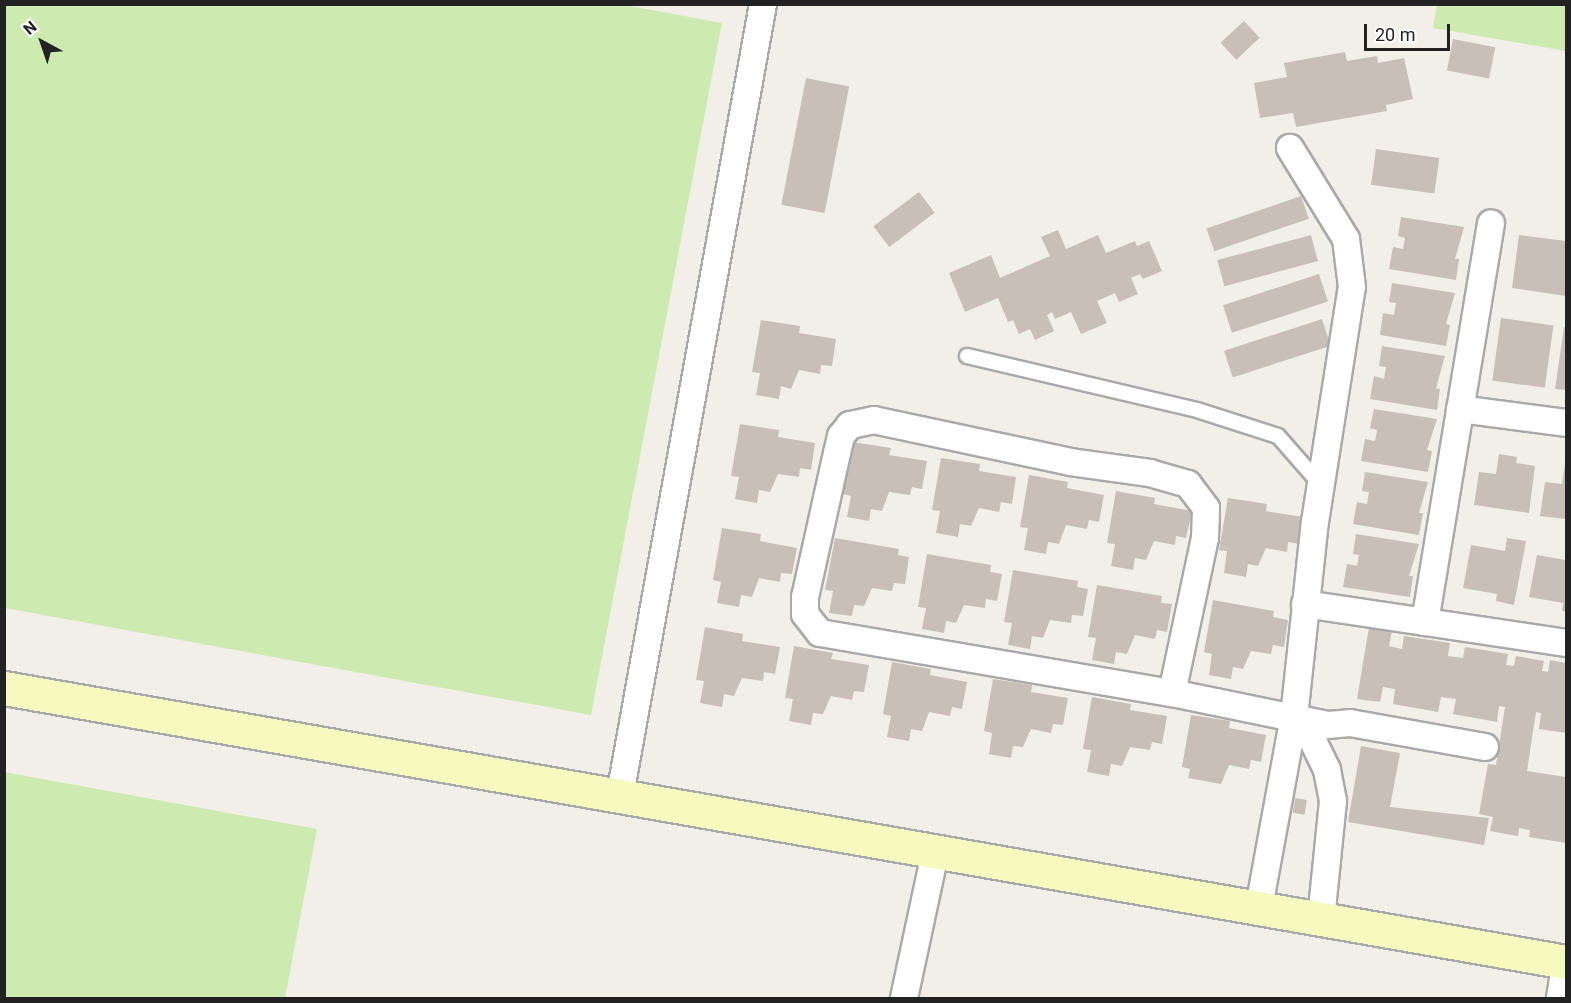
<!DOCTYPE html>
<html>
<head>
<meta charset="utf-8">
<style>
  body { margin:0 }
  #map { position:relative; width:1571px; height:1003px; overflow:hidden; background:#f2efe9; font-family:Roboto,sans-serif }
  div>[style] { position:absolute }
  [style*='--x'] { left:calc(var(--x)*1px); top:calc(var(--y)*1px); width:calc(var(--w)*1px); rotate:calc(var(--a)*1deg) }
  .grass>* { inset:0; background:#cdebb0 }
  .building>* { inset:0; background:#c7bfb8; transform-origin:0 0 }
  .roads { filter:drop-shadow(2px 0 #a9a9a9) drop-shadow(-2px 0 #a9a9a9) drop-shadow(0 2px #a9a9a9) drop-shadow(0 -2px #a9a9a9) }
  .lane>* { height:14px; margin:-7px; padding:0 7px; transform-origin:7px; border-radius:7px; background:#fff }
  .street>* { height:26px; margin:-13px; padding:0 13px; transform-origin:13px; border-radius:13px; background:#fff }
  .secondary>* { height:33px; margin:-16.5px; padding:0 16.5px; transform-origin:16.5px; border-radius:16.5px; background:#f7fabf }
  span { translate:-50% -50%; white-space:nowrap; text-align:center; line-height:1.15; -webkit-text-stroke:6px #fff; paint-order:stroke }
  .frame { position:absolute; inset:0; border:6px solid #222; pointer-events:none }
  .north { position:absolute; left:12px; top:12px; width:60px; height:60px; -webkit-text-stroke:4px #fff; paint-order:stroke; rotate:320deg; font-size:16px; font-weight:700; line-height:24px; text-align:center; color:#222 }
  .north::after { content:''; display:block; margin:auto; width:21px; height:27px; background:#222; clip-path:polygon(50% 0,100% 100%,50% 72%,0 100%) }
  .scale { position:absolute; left:1364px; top:24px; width:86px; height:27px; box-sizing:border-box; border:3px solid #222; border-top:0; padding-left:8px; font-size:18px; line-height:21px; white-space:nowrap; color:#222; -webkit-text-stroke:4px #fff; paint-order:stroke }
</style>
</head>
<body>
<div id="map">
  <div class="grass">
    <div style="clip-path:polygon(619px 4px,722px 23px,591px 715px,5px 608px,5px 5px)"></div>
    <div style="clip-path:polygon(1437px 5px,1566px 5px,1566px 51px,1433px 28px)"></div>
    <div style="clip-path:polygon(4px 772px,317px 829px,285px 998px,5px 998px)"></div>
  </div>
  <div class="building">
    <div style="left:1244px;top:21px;width:23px;height:32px;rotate:47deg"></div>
    <div style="left:1453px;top:39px;width:43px;height:32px;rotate:11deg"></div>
    <div style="clip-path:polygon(1345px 52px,1347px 61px,1377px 56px,1378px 63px,1404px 58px,1413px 99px,1386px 105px,1387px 111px,1296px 127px,1293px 113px,1260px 118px,1254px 83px,1287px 77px,1284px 63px)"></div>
    <div style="left:806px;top:78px;width:44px;height:129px;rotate:11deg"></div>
    <div style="left:1376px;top:149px;width:64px;height:36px;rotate:8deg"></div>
    <div style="left:919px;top:192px;width:26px;height:57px;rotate:53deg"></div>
    <div style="left:1301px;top:196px;width:24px;height:100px;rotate:71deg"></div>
    <div style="clip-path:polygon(1401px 217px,1464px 227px,1455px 259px,1459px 259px,1456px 280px,1389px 269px,1393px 247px,1403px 249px,1405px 238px,1398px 236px)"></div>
    <div style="clip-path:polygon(1058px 230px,1066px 249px,1098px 235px,1106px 253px,1135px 241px,1137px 246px,1149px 241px,1162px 271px,1143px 279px,1140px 274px,1131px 278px,1138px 294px,1119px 302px,1115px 293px,1097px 301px,1107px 323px,1081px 334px,1071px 312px,1055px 319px,1052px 312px,1047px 315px,1054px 331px,1035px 340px,1030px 329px,1019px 334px,1013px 320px,1008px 322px,998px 298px,965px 312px,949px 273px,991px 255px,1000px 278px,1050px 256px,1041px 237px)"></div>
    <div style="left:1311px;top:235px;width:27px;height:97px;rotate:75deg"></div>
    <div style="clip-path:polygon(1519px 235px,1566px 241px,1566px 296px,1512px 288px)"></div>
    <div style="left:1319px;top:274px;width:29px;height:101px;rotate:72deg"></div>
    <div style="clip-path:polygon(1392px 283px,1455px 293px,1446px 324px,1450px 325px,1446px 346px,1380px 335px,1383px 313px,1394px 315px,1396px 303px,1389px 302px)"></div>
    <div style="left:1501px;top:318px;width:53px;height:63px;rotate:8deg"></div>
    <div style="left:1322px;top:319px;width:28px;height:103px;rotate:72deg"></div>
    <div style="clip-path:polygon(761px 320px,800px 326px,799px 333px,836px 339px,832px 366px,821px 365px,820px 374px,799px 370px,791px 389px,781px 386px,779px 399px,756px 395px,760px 373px,752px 372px)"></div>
    <div style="clip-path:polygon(1564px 327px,1566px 328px,1566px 390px,1555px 389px)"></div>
    <div style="clip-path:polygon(1382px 346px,1445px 356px,1436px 388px,1440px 389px,1437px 410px,1370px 399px,1374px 376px,1384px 379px,1386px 367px,1379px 366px)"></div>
    <div style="clip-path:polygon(1374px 409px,1437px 419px,1427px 450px,1432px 451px,1428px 472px,1361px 461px,1365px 439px,1375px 441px,1377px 430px,1370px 428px)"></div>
    <div style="clip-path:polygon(740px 424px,779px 430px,778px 437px,815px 443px,811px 470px,800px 468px,799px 477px,778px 474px,770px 492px,759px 490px,757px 503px,735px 499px,739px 477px,731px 476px)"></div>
    <div style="clip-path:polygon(852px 442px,891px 448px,889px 455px,927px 461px,922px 489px,912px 487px,910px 495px,889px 492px,882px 511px,871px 509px,869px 521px,847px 517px,851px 496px,843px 494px)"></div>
    <div style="clip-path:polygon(1499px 454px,1517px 457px,1516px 463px,1535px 466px,1529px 513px,1474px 505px,1479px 472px,1496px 474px)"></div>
    <div style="clip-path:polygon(941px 458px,980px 464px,979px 471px,1016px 477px,1012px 504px,1001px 502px,999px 512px,979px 508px,971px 526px,960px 524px,958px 537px,936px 533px,940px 511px,932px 510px)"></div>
    <div style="clip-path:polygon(1565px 463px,1566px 519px,1540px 516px,1545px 482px,1562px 484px)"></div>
    <div style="clip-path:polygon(1365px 472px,1428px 482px,1419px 513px,1423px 513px,1419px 535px,1353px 524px,1357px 502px,1367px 504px,1369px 492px,1362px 491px)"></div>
    <div style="clip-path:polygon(1029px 475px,1068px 482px,1067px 488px,1104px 495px,1099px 522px,1089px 520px,1087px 529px,1066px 525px,1059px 544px,1048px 542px,1046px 554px,1024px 550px,1028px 528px,1020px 527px)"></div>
    <div style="clip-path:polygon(1116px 491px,1155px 498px,1154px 504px,1192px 511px,1186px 538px,1176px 536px,1175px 545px,1154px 541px,1146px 560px,1135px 558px,1133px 570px,1111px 566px,1115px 544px,1107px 543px)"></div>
    <div style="clip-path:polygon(1228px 498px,1267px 504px,1266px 511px,1303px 517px,1299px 544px,1288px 542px,1287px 552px,1266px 548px,1258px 566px,1248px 564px,1246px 577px,1224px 573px,1227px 551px,1219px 550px)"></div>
    <div style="clip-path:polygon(722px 528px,761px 534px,760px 541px,797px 548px,792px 574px,781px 573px,780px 582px,759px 578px,752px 597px,741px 595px,739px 607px,717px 603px,721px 582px,713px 580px)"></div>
    <div style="clip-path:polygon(1356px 534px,1419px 544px,1409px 576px,1413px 576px,1410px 597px,1343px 587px,1347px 564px,1357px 566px,1359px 555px,1353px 554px)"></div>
    <div style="clip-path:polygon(835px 538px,899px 549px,898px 555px,909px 557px,905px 584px,894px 583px,892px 591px,872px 588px,864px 606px,854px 605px,852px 616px,829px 613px,833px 591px,825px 590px)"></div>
    <div style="clip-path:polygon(1507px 538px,1526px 541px,1514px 605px,1496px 601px,1497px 594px,1463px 588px,1471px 545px,1505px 551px)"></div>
    <div style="clip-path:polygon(927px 554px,991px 565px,990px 572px,1002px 574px,997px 601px,986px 599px,985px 608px,964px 605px,956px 623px,946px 621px,944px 633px,922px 629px,926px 608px,918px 607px)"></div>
    <div style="clip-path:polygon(1537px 555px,1566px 560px,1566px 612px,1562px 611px,1563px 603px,1529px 597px)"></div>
    <div style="clip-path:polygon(1013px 570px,1078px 581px,1077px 587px,1088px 589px,1083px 616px,1072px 615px,1071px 623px,1050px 620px,1043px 638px,1032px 636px,1030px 649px,1008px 645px,1012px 623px,1004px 622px)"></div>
    <div style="clip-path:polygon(1097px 585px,1162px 596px,1161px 603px,1172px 604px,1167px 632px,1157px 630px,1155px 639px,1135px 635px,1127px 654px,1116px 652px,1114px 664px,1092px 660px,1096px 638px,1088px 637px)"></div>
    <div style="clip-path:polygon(1213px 600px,1274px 611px,1273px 617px,1288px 620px,1284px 647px,1273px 645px,1271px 654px,1251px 651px,1243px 669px,1233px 667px,1231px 679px,1209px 675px,1212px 654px,1204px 652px)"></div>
    <div style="clip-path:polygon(705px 627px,743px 634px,742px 641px,780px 647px,775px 674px,764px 672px,763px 681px,742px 678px,734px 696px,724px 694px,722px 707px,700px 703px,704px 681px,696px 680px)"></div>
    <div style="clip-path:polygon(1369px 627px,1392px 631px,1389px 646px,1402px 649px,1404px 636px,1450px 643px,1448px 656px,1463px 658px,1465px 647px,1508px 654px,1506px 665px,1514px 666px,1516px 656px,1544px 661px,1542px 671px,1548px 672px,1550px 660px,1566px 663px,1566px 733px,1539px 729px,1541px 713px,1536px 712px,1527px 771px,1566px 777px,1566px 843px,1529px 837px,1530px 830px,1519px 828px,1518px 836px,1490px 831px,1493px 817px,1479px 814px,1488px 764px,1496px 765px,1505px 707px,1499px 706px,1497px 722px,1453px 714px,1456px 699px,1441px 697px,1438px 712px,1393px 704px,1395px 689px,1383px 687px,1380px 702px,1357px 699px)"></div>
    <div style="clip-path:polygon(794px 646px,833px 653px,831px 659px,869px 665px,864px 692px,854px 691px,852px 700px,831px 696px,823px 714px,813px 713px,811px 725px,789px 721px,793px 699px,785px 698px)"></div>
    <div style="clip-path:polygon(892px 662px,931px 669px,930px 675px,967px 682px,962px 709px,952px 707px,950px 716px,929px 712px,922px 731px,911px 729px,909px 741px,887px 737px,891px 716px,883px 714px)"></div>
    <div style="clip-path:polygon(993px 679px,1032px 685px,1031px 692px,1068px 698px,1063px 725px,1053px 724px,1051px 733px,1031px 729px,1023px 747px,1013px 746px,1011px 758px,989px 754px,992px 733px,984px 731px)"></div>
    <div style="clip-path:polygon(1092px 697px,1131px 704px,1130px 710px,1167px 716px,1162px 744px,1152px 742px,1150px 750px,1130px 747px,1122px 766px,1111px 764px,1109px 776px,1087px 772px,1091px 750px,1083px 749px)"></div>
    <div style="clip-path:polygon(1191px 715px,1230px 721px,1229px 728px,1266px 735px,1261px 762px,1251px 760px,1249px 769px,1229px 765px,1221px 784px,1188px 778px,1190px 769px,1182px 767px)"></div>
    <div style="clip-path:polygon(1361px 746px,1400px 753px,1390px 807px,1489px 818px,1484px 845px,1348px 822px)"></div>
    <div style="left:1295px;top:798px;width:12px;height:15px;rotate:9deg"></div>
  </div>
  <div class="roads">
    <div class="lane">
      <div style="--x:967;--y:356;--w:236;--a:13.2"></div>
      <div style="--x:1197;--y:410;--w:85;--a:17.8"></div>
      <div style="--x:1278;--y:436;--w:65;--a:48.7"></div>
    </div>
    <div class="street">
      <div style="--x:1460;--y:409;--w:107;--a:7.5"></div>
      <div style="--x:1305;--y:604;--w:264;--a:8.5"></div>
      <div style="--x:1425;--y:622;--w:404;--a:-80.6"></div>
      <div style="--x:1172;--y:693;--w:158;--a:-78"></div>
      <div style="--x:1205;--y:538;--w:30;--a:-88"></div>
      <div style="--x:1206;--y:508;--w:30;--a:-127"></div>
      <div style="--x:1188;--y:484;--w:40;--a:-164"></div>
      <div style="--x:1150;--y:473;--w:80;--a:-172.1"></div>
      <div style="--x:1071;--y:462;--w:201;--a:-168"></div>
      <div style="--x:874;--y:420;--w:25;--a:168"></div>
      <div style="--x:850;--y:425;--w:14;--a:129"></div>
      <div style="--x:841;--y:436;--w:17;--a:103"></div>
      <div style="--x:837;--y:453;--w:148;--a:102.5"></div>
      <div style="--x:805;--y:597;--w:17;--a:90"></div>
      <div style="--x:805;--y:614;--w:24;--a:52"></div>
      <div style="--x:820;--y:633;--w:357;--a:9.7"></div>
      <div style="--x:1172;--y:693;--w:159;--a:11.6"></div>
      <div style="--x:1328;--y:725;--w:22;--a:-5"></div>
      <div style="--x:1350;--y:723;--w:137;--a:10.1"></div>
      <div style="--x:1294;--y:717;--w:33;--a:52"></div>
      <div style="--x:1314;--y:743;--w:30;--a:64"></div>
      <div style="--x:1327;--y:770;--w:32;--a:79"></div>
      <div style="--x:1333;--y:801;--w:119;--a:95.8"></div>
      <div style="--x:620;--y:795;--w:804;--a:-79.75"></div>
      <div style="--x:1259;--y:907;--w:193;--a:-79.6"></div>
      <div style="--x:1294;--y:717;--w:196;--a:-83.9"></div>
      <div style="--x:1315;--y:522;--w:238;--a:-81.1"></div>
      <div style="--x:1352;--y:287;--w:48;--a:-97.1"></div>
      <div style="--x:1346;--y:239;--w:107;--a:-121.6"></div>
      <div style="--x:904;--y:998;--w:152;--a:-77.9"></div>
      <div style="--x:1560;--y:998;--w:36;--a:-81"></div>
    </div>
    <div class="secondary">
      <div style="--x:4;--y:688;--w:1586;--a:9.95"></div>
    </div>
  </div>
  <div class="frame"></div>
  <div class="north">N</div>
  <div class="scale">20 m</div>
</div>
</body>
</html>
